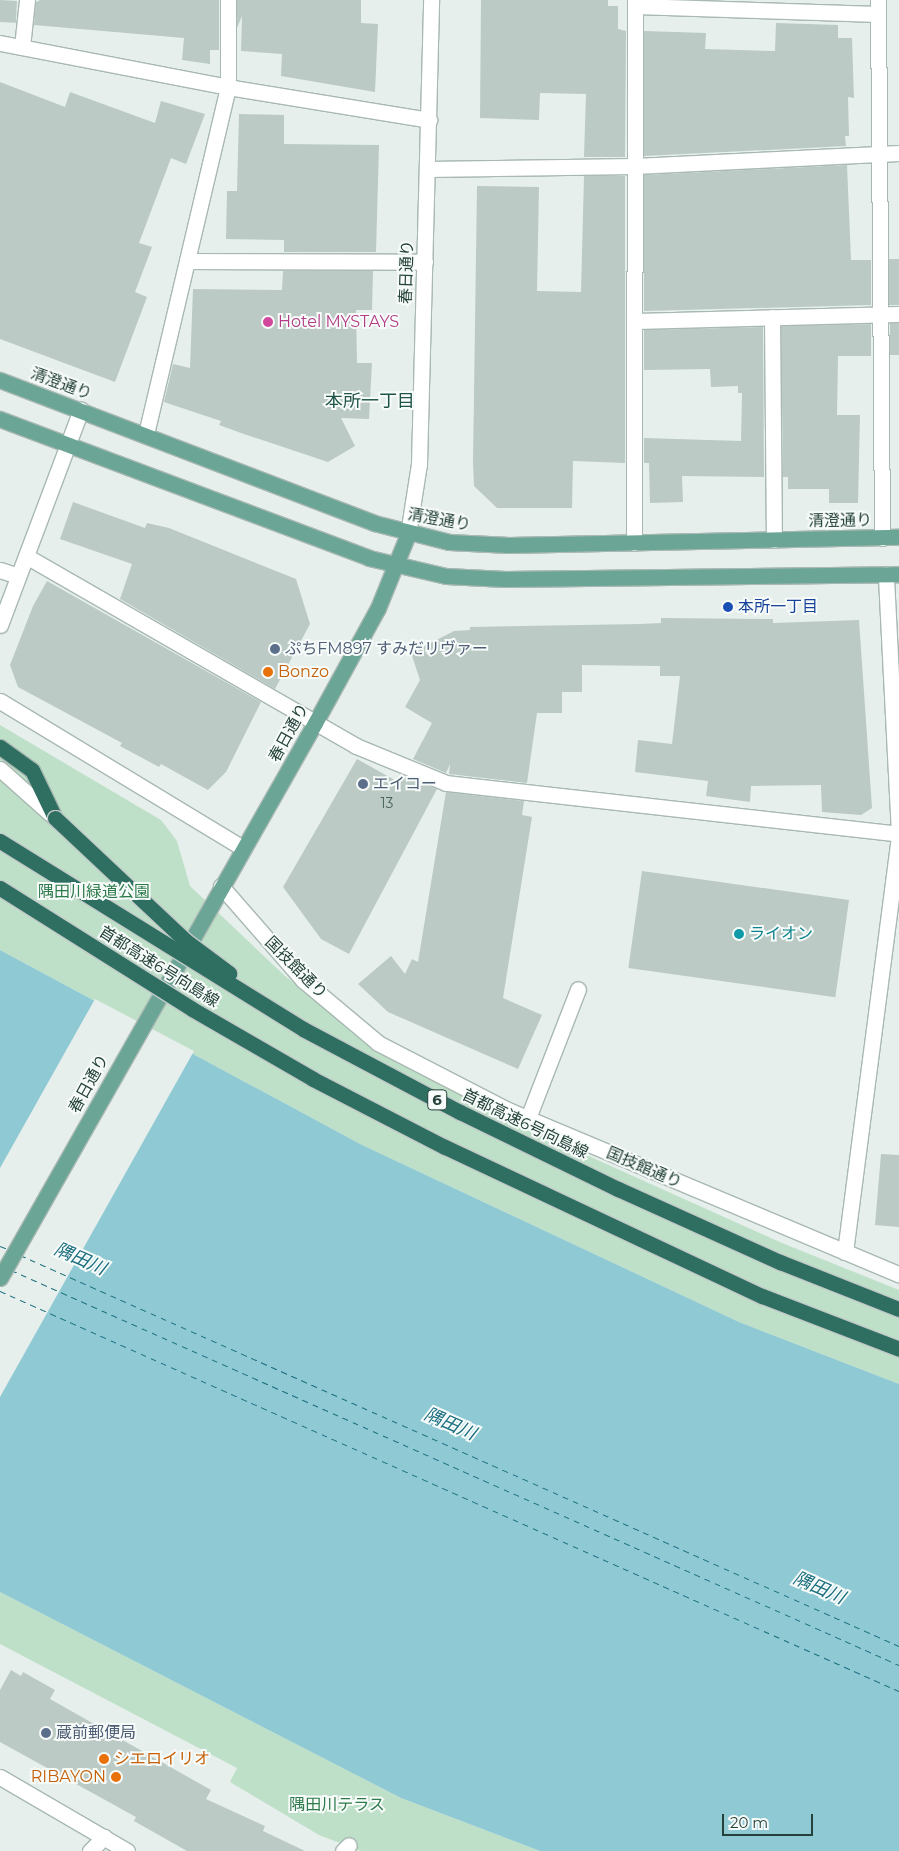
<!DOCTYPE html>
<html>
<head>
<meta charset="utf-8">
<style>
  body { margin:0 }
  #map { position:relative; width:899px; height:1851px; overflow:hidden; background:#e6efeb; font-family:Montserrat,"Noto Sans JP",sans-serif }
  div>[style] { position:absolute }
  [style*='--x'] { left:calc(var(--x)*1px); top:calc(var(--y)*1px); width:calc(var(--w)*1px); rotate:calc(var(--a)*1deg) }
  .green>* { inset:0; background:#bfe0c8 }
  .water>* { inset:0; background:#8ec9d4 }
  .pier>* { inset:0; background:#e6efeb }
  .ferry>* { height:1px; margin-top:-0.5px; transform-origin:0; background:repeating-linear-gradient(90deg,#1c6f80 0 6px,transparent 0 11px) }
  .building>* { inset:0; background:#bbcac4; transform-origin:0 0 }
  .roads { filter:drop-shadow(1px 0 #a8b8b2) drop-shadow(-1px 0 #a8b8b2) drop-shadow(0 1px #a8b8b2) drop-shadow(0 -1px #a8b8b2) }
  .minor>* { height:15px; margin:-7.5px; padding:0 7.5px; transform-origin:7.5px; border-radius:7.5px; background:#fff }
  .major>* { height:15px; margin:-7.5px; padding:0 7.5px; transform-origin:7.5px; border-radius:7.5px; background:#6aa596 }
  .highway>* { height:15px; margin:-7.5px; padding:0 7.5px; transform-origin:7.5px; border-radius:7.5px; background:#2f6f62 }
  .bridges { filter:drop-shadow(1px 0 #c2cac8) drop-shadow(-1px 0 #c2cac8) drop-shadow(0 1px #c2cac8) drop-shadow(0 -1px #c2cac8) }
  .highway-bridge>* { height:15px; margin:-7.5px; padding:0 7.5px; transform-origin:7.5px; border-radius:7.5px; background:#2f6f62 }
  .dots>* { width:14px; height:14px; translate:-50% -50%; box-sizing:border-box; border:2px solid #f7fbf9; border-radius:50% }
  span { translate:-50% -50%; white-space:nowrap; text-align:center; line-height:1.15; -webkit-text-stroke:4px #f7fbf9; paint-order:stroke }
  .number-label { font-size:14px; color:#4a645c }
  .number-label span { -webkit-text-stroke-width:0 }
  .shield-label span { padding:1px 4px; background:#f7fbf9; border:1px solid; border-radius:4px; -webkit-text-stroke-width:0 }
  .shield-label { font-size:15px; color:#24423a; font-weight:700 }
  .street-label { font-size:16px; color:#24423a }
  .hotel-label { font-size:16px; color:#b23c85 }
  .left { translate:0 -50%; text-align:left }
  .transit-label { font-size:16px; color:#164399 }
  .service-label { font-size:16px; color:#4e5e75 }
  .food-label { font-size:16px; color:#c56008 }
  .right { translate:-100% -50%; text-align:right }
  .park-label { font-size:16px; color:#2d7a4b }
  .culture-label { font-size:16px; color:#0d838f }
  .neighbourhood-label { font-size:18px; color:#1f5548 }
  .water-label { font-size:18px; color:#1c6f80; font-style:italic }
  .scale { position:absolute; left:722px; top:1814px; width:91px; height:22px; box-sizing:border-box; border:2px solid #24423a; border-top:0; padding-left:6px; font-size:15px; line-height:18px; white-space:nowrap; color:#24423a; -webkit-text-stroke:4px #f7fbf9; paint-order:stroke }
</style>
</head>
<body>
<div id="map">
  <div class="green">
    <div style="clip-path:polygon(0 725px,161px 820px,177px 841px,190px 886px,285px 976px,400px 1062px,522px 1126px,782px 1243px,899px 1290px,899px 1384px,739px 1322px,362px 1145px,0 950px)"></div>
    <div style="clip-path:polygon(0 1592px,401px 1798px,540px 1851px,361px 1851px,319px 1835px,230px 1782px,237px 1768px,0 1644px)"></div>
  </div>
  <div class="water">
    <div style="clip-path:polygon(0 950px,362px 1145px,739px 1322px,899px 1384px,899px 1851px,540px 1851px,401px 1798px,0 1592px)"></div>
  </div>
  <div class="pier">
    <div style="clip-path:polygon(95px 999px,194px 1051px,0 1397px,0 1168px)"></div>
  </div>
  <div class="ferry">
    <div style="--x:0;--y:1246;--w:9;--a:21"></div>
    <div style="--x:20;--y:1255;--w:962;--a:23.98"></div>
    <div style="--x:11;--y:1270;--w:972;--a:23.98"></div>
    <div style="--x:0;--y:1291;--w:984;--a:23.99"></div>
  </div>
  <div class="building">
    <div style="left:0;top:0;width:17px;height:22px;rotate:3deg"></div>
    <div style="clip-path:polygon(40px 0,219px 0,219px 50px,210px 50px,210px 64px,182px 60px,184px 38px,34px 25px,36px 2px)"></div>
    <div style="clip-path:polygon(237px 0,361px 0,361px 23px,378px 24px,375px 92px,281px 76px,282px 54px,241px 51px,242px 16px,237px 28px)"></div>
    <div style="clip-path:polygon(481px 0,608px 0,608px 6px,618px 6px,618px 29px,626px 31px,625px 157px,584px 157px,586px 94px,540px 93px,539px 120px,480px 118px)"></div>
    <div style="clip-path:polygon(776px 23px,838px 25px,838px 38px,852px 38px,854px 98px,848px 97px,849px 136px,845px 136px,846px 146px,644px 156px,644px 31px,706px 33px,705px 49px,775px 51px)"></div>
    <div style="clip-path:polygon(0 82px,65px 107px,70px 92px,155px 123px,161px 101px,205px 114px,186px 164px,171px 158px,139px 243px,152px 247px,135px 292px,147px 297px,115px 382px,0 339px)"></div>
    <div style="clip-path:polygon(239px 114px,284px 115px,284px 144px,379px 145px,376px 252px,284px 252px,284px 240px,226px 239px,227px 191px,237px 191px)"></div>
    <div style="clip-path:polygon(847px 165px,851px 260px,871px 260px,871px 305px,644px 311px,644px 175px)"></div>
    <div style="clip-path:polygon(584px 176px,625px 176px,625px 463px,573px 461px,572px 508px,497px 508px,474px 486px,473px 463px,477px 186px,539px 187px,537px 291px,581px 292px)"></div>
    <div style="left:889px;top:259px;width:10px;height:46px"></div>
    <div style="clip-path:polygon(283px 271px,373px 271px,372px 310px,356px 310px,357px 363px,372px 363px,369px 419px,341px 418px,355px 446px,328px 462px,241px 433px,219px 425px,221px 421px,164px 402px,173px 364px,190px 368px,193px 289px,282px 290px)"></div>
    <div style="left:899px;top:323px;width:32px;height:9px;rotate:90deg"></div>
    <div style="clip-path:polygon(871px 324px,871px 356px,838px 356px,837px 415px,860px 415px,858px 503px,829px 503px,829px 489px,788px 489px,788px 477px,783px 477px,781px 326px)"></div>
    <div style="clip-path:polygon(763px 327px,764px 477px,682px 476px,683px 502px,650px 503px,649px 463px,644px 463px,644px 438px,741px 441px,742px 393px,738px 393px,738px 386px,711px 387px,710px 369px,644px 370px,644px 330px)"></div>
    <div style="clip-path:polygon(73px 502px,145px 528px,147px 523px,169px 528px,296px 579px,310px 624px,275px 689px,120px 599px,132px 564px,60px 539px)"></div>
    <div style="clip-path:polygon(47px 581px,261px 702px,226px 772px,208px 790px,161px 764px,159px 767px,120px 746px,122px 743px,18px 687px,10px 665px,33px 606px)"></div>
    <div style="clip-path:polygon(661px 618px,773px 619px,773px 623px,859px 620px,872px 808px,861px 815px,822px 812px,821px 785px,751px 786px,750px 802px,706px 796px,708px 781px,635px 772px,638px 740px,672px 744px,680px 676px,660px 676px,660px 666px,582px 665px,582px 692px,562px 692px,562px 713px,537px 713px,527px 783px,449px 774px,450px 764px,446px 773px,413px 759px,432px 723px,405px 707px,420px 680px,411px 653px,454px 631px,470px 630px,470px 627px,640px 624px,661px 623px)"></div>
    <div style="clip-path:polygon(357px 759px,400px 783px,404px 776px,437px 789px,349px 954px,321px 939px,283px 887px)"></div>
    <div style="clip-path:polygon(446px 792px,524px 801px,522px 815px,532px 817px,503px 998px,542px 1015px,518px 1069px,388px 1012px,358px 984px,391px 956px,405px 974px,412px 959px,418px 962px)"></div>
    <div style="left:642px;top:871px;width:209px;height:98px;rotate:8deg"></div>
    <div style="clip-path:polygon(881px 1154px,899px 1155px,899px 1227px,875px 1225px)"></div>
    <div style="clip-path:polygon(11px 1670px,21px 1676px,23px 1672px,55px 1690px,50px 1699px,211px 1790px,206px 1799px,265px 1826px,263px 1831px,305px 1851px,187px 1851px,134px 1821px,136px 1817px,0 1742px,0 1690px)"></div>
  </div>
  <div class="roads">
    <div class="minor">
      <div style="--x:878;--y:0;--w:538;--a:89.57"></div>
      <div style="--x:635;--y:6;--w:243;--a:1.9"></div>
      <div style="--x:0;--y:43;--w:232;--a:10.9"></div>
      <div style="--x:228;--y:87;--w:204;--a:9.3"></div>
      <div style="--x:22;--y:47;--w:47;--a:-83.9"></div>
      <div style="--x:427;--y:169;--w:208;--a:-0.8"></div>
      <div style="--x:635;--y:166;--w:264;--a:-2.8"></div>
      <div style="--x:187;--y:261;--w:238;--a:0.2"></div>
      <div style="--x:772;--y:317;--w:223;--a:89.5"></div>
      <div style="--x:634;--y:321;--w:265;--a:-1.5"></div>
      <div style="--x:146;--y:434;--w:357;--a:-76.7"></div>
      <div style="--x:228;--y:87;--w:87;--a:-90"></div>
      <div style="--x:408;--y:534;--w:71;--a:-81.1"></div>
      <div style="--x:419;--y:464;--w:464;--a:-88.5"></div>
      <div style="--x:634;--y:543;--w:543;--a:-89.89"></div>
      <div style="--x:26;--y:556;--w:381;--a:29.9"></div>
      <div style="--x:356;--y:746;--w:97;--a:22.3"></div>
      <div style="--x:446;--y:783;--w:456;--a:6.4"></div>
      <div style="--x:0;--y:570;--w:19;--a:18"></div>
      <div style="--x:0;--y:625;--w:230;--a:-69.4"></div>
      <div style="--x:0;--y:701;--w:285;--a:31.2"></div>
      <div style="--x:0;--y:769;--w:74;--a:41.7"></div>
      <div style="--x:221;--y:886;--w:125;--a:48.9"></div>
      <div style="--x:303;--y:980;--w:98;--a:40"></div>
      <div style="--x:378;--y:1043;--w:146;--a:27.3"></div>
      <div style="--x:508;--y:1110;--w:424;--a:22.8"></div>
      <div style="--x:528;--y:1118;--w:138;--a:-68.8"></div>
      <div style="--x:845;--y:1252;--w:421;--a:-82.6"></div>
      <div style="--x:899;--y:834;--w:260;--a:-92.9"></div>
      <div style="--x:0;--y:1777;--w:147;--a:30.2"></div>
      <div style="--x:90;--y:1851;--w:20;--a:-45"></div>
      <div style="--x:343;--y:1851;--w:8;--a:-45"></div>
    </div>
    <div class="major">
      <div style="--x:0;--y:380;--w:400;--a:20.9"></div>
      <div style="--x:374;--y:523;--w:77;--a:14.2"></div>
      <div style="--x:449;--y:542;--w:60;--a:2.9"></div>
      <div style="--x:509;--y:545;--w:390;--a:-1.2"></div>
      <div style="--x:0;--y:419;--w:394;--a:20.6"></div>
      <div style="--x:369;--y:558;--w:79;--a:13.2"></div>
      <div style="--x:446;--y:576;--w:59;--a:2.9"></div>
      <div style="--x:505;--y:579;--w:394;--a:-0.7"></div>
      <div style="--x:0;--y:1278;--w:638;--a:-60.42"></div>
      <div style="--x:315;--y:723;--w:131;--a:-61.3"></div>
      <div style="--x:378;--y:608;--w:80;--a:-67.9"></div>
    </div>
    <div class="highway">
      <div style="--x:0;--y:747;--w:39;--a:36"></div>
      <div style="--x:32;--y:770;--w:53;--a:64.4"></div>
    </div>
  </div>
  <div class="bridges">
    <div class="highway-bridge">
      <div style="--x:55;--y:818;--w:180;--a:43.2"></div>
      <div style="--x:186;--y:941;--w:54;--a:36.7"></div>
      <div style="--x:0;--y:841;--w:357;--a:31.8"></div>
      <div style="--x:303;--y:1029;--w:178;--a:27.9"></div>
      <div style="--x:460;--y:1112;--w:176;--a:26"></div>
      <div style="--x:618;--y:1189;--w:178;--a:24.3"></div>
      <div style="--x:780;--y:1262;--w:128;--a:21.6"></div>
      <div style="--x:0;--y:888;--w:227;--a:32.2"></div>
      <div style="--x:192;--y:1009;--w:140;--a:30"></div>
      <div style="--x:313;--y:1079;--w:148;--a:27.3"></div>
      <div style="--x:445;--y:1147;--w:350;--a:25.2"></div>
      <div style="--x:762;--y:1296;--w:147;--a:21.1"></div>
    </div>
  </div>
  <div class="dots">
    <div style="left:268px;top:322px;background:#d1479c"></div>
    <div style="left:728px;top:607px;background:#1a4fb4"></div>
    <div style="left:275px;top:649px;background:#5c6f8a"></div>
    <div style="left:268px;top:672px;background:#e8710a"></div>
    <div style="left:363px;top:784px;background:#5c6f8a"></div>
    <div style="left:739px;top:934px;background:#0f9aa8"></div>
    <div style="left:46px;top:1733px;background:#5c6f8a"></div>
    <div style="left:104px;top:1759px;background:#e8710a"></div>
    <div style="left:116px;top:1777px;background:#e8710a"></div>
  </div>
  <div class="number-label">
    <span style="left:387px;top:803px">13</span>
  </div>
  <div class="shield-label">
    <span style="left:437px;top:1100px">6</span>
  </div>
  <div class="street-label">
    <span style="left:407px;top:272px;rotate:-88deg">春日通り</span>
    <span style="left:61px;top:384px;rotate:20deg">清澄通り</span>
    <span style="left:439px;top:520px;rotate:10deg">清澄通り</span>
    <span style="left:840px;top:521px;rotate:-1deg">清澄通り</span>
    <span style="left:289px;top:733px;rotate:-61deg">春日通り</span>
    <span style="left:159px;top:967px;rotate:32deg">首都高速6号向島線</span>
    <span style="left:296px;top:968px;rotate:45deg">国技館通り</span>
    <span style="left:89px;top:1084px;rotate:-61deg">春日通り</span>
    <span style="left:525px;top:1124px;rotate:26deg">首都高速6号向島線</span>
    <span style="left:644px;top:1168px;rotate:23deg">国技館通り</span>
  </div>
  <div class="hotel-label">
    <span class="left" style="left:278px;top:322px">Hotel MYSTAYS</span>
  </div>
  <div class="transit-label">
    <span class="left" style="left:738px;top:607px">本所一丁目</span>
  </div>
  <div class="service-label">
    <span class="left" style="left:285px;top:649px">ぷちFM897 すみだリヴァー</span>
    <span class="left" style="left:373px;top:784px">エイコー</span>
    <span class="left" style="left:56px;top:1733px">蔵前郵便局</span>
  </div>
  <div class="food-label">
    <span class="left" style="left:278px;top:672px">Bonzo</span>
    <span class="left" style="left:114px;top:1759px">シエロイリオ</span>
    <span class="right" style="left:106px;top:1777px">RIBAYON</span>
  </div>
  <div class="park-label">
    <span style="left:94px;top:892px">隅田川緑道公園</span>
    <span style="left:337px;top:1805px">隅田川テラス</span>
  </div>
  <div class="culture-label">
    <span class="left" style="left:749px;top:934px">ライオン</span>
  </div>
  <div class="neighbourhood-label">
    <span style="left:370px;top:401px">本所一丁目</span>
  </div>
  <div class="water-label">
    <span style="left:80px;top:1259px;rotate:24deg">隅田川</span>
    <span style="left:450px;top:1424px;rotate:24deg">隅田川</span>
    <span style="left:819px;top:1588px;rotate:24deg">隅田川</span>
  </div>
  <div class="scale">20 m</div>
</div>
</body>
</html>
